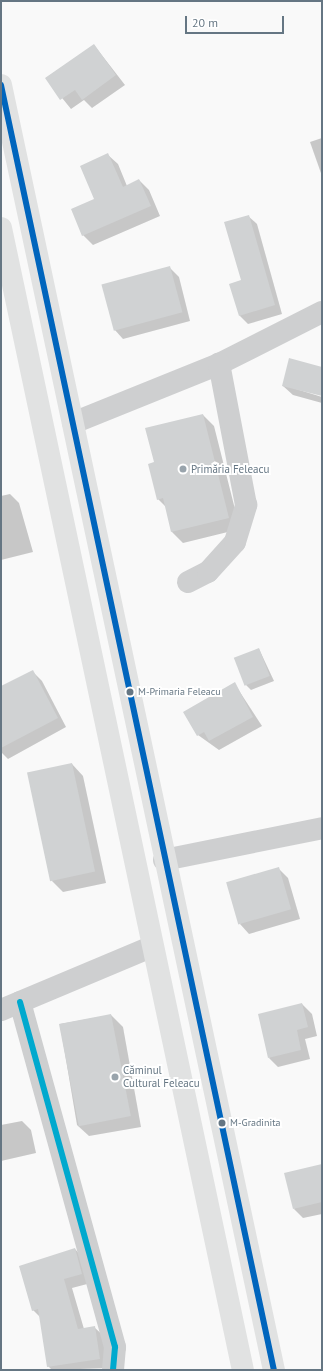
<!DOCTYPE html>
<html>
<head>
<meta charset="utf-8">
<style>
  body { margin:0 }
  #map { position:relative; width:323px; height:1371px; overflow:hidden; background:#f9f9f9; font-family:"PT Sans",sans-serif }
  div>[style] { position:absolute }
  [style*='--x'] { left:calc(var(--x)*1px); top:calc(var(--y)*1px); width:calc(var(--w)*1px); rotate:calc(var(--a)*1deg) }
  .shadow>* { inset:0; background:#0003 }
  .building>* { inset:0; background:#d0d2d3; transform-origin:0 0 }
  .minor>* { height:22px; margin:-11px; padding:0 11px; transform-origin:11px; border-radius:11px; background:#cecfd0 }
  .major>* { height:22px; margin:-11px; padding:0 11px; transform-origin:11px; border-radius:11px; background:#e1e2e2 }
  .bus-1>* { height:6px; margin:-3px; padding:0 3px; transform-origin:3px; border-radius:3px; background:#0065bd }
  .bus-2>* { height:6px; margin:-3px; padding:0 3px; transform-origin:3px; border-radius:3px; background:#00a9ce }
  .dots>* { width:11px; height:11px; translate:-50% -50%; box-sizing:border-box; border:2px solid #fff; border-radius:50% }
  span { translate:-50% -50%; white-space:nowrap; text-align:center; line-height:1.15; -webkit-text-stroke:4px #fff; paint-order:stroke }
  .bus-label { font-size:10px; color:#657683 }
  .left { translate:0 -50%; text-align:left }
  .poi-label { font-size:11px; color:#657683 }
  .frame { position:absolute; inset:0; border:2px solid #657683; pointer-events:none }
  .scale { position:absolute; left:185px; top:16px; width:99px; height:18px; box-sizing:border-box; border:2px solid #657683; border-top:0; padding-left:5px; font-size:12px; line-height:14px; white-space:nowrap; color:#657683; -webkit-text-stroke:3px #fff; paint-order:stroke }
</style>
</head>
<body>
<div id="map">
  <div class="shadow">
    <div style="clip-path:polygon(94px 45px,125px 85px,92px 108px,84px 100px,71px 109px,46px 78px)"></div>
    <div style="clip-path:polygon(322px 138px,322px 176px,310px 142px)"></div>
    <div style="clip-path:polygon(108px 155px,118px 164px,127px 186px,139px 180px,149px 190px,160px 216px,93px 245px,83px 235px)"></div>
    <div style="clip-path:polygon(248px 216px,257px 224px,282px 314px,248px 324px,240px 316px)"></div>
    <div style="clip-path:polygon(170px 268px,179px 277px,190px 321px,123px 339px,114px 329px)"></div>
    <div style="clip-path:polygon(322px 368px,322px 395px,293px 388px,322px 397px,322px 403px,293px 395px,283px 386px)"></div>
    <div style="clip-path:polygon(203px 415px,214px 426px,240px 529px,183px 543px,172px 532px,166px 507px,158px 499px,155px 463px)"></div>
    <div style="clip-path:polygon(10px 494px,19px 503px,33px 552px,1px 560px,1px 496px)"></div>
    <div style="clip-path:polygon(259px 649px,274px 681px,251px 690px,246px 685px)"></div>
    <div style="clip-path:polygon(32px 671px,42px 681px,66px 727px,8px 759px,1px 752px,1px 688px)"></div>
    <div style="clip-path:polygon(234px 683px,262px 726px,219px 750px,198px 735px)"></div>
    <div style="clip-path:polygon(72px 764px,83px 776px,106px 883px,63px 892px,52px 881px)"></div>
    <div style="clip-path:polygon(278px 868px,288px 878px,300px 919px,249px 934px,240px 924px)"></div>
    <div style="clip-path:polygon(302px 1004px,312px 1014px,317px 1036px,305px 1039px,310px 1059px,278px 1067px,269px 1058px)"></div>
    <div style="clip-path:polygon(111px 1015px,123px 1027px,141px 1127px,89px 1136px,77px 1125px,60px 1024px)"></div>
    <div style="clip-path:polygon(22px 1121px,31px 1130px,36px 1153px,1px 1161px,1px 1125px)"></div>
    <div style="clip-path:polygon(322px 1165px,322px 1214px,303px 1218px,294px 1209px)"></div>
    <div style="clip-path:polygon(75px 1249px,84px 1259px,91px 1283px,72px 1288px,84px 1329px,95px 1328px,105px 1337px,109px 1368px,52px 1370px,48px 1366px,41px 1318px,33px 1310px)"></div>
  </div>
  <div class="building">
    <div style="clip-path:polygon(94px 44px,116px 75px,82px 100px,75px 90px,60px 100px,45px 78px)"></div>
    <div style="clip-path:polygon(108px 153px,123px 187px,139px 179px,151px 206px,82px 236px,71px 209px,94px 199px,80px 166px)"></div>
    <div style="clip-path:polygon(249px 215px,275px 305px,239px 316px,229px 284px,241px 280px,224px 222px)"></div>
    <div style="left:170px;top:266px;width:48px;height:71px;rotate:75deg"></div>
    <div style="clip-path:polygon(289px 358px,322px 367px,322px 396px,282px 386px)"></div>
    <div style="clip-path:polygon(203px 414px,229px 518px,171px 532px,163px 498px,157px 500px,148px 464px,154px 462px,145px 428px)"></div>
    <div style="left:259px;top:648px;width:30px;height:27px;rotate:69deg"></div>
    <div style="clip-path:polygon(33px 670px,58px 718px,1px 748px,1px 686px)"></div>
    <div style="clip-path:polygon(235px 682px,253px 717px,209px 741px,204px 732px,197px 736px,183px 712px)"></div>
    <div style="left:72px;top:763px;width:111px;height:46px;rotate:78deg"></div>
    <div style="left:279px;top:867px;width:44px;height:55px;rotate:74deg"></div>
    <div style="clip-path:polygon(302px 1003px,308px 1027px,297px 1030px,301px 1050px,268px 1058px,258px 1014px)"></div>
    <div style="left:111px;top:1014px;width:104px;height:53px;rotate:79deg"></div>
    <div style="clip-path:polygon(322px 1164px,322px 1202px,293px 1209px,284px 1173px)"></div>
    <div style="clip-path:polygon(75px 1248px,82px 1274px,64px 1279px,78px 1329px,95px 1326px,100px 1359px,47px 1367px,38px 1309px,32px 1311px,19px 1266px)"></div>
  </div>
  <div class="minor">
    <div style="--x:73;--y:423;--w:157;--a:-22"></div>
    <div style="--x:219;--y:364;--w:115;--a:-26.8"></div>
    <div style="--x:188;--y:582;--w:22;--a:-27"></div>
    <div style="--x:208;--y:572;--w:40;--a:-48"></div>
    <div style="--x:235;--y:542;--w:39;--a:-73"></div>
    <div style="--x:246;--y:505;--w:144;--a:-100.8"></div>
    <div style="--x:164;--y:860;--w:161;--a:-11.4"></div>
    <div style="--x:20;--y:1002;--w:358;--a:74.6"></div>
    <div style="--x:115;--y:1347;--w:23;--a:95"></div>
    <div style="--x:1;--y:1010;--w:163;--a:-22.8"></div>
  </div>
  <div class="major">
    <div style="--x:1;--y:85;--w:1314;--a:78.01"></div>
    <div style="--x:1;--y:228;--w:1167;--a:78.04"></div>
  </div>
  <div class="bus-1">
    <div style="--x:1;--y:85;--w:1314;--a:78.01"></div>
  </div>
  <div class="bus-2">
    <div style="--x:20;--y:1002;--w:358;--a:74.6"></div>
    <div style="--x:115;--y:1347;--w:23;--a:95"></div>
  </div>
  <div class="dots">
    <div style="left:183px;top:469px;background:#99a4ac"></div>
    <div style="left:130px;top:692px;background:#657683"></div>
    <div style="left:115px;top:1077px;background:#99a4ac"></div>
    <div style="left:222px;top:1123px;background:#657683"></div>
  </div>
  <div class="bus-label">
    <span class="left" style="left:138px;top:692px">M-Primaria Feleacu</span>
    <span class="left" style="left:230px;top:1123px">M-Gradinita</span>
  </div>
  <div class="poi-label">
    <span class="left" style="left:191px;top:469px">Primăria Feleacu</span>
    <span class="left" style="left:123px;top:1077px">Căminul<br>Cultural Feleacu</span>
  </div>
  <div class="frame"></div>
  <div class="scale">20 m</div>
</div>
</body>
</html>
